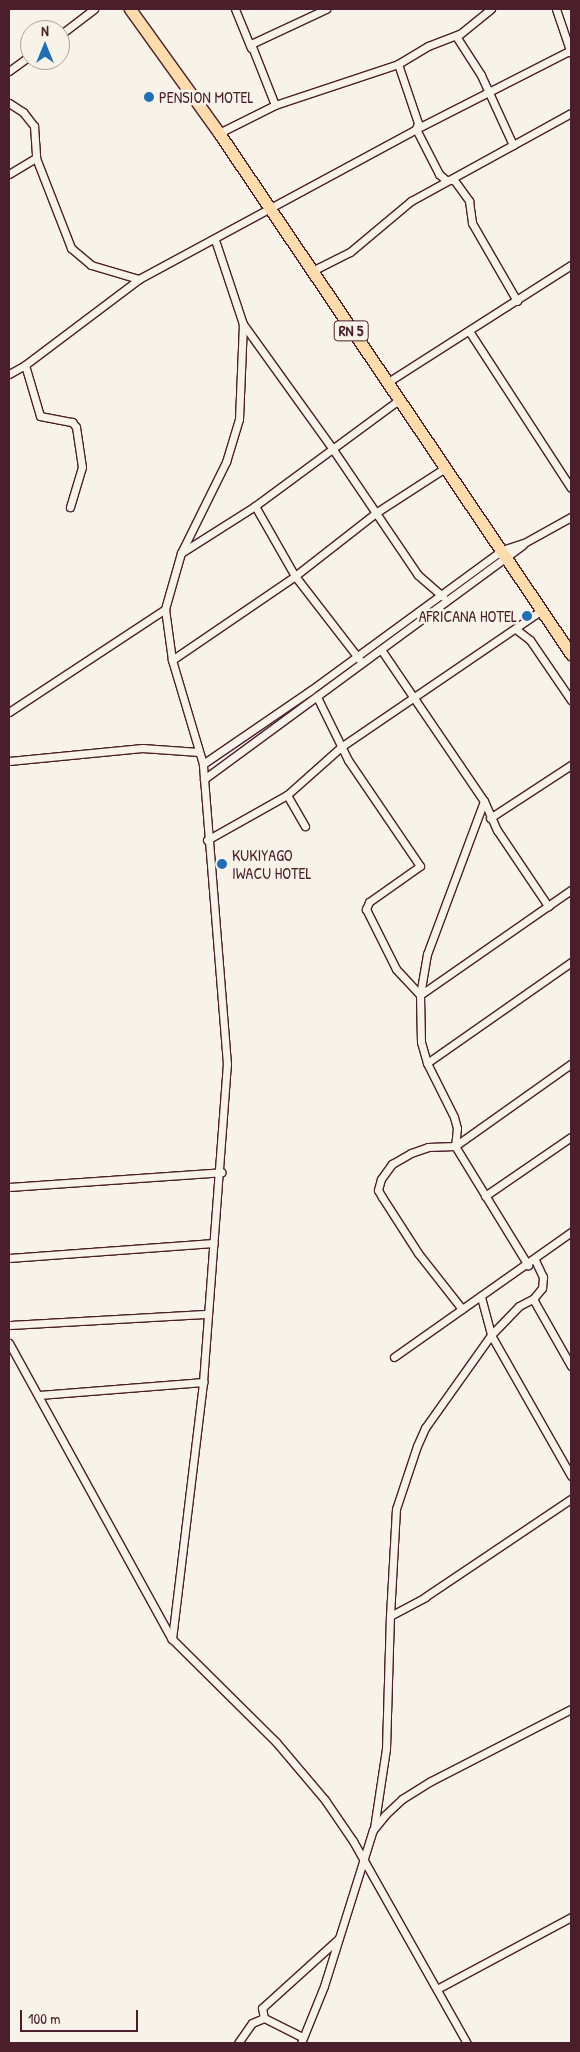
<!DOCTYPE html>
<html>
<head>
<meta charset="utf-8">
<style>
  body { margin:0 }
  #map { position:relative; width:580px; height:2052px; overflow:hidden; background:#f7f3e8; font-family:"Patrick Hand",sans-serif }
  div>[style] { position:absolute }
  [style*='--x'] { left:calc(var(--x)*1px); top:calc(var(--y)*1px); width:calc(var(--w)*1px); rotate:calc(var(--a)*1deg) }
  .roads { filter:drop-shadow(1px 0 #4a1f2b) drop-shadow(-1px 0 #4a1f2b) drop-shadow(0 1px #4a1f2b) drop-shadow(0 -1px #4a1f2b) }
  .street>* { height:7px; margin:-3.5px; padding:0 3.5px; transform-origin:3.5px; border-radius:3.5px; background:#f7f3e8 }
  .primary>* { height:11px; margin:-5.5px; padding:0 5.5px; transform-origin:5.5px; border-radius:5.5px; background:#fcdcac }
  .dots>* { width:14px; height:14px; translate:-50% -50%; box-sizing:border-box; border:2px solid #f7f3e8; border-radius:50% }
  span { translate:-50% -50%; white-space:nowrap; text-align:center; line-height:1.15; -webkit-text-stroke:5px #f7f3e8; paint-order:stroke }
  .shield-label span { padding:1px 4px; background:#f7f3e8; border:1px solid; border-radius:4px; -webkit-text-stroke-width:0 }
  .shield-label { font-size:15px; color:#4a1f2b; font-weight:700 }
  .poi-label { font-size:16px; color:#4a1f2b }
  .left { translate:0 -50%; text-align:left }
  .right { translate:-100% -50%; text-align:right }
  .frame { position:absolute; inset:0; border:10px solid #4a1f2b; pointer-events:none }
  .north { position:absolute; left:20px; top:20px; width:50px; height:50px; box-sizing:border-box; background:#f7f3e8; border:1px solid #b29e9c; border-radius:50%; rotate:0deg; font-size:14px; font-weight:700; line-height:20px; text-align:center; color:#4a1f2b }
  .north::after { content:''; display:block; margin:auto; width:18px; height:22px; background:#1f6fb2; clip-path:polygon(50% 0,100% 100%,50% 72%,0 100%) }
  .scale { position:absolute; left:20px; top:2010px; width:118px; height:22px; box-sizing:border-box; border:2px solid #4a1f2b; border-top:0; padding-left:6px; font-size:15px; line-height:18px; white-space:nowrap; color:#4a1f2b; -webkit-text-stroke:4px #f7f3e8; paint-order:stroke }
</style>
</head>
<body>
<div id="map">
  <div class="roads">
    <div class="street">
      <div style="--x:235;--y:9;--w:42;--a:67.7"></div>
      <div style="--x:556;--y:9;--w:46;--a:71.2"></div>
      <div style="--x:60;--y:35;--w:43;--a:-37.4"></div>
      <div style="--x:398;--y:64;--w:62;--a:71.3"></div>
      <div style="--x:418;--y:123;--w:6;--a:108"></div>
      <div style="--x:416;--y:129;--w:51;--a:62.9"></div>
      <div style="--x:439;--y:174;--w:9;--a:41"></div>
      <div style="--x:446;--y:180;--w:8;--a:0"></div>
      <div style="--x:454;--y:180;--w:26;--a:54"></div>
      <div style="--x:469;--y:201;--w:22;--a:82"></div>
      <div style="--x:472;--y:223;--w:90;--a:60"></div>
      <div style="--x:9;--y:71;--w:26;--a:-36"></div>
      <div style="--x:9;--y:103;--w:17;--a:33"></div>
      <div style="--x:23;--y:112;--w:18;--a:52"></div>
      <div style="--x:34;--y:126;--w:32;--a:86"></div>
      <div style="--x:36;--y:158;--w:97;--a:68.7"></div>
      <div style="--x:71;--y:248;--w:26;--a:40"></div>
      <div style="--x:91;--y:265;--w:50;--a:16.3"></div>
      <div style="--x:275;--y:105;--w:66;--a:-111.5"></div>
      <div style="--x:251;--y:44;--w:83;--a:-25"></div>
      <div style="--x:219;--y:133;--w:63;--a:-26.6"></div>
      <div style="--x:275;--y:105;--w:130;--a:-18.4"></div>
      <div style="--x:398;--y:64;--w:35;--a:-31"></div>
      <div style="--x:428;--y:46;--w:34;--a:-21"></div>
      <div style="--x:460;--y:34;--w:40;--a:-39"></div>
      <div style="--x:513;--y:145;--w:66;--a:-28.9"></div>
      <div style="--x:9;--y:174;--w:31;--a:-31"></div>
      <div style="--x:312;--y:271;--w:42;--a:-26.6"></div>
      <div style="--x:350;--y:252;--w:80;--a:-39.9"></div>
      <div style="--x:411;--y:201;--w:116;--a:-28.8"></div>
      <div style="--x:513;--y:145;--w:77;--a:-114.6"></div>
      <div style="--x:481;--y:75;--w:46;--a:-122.7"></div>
      <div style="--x:243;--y:324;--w:153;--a:54.3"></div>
      <div style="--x:332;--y:448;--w:153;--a:55.9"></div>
      <div style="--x:418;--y:575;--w:33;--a:41"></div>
      <div style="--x:469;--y:331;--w:187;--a:57"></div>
      <div style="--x:25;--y:365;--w:53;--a:73.6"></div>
      <div style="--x:40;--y:416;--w:33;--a:11"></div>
      <div style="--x:72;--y:422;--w:6;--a:51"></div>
      <div style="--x:76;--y:427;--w:40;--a:81.5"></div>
      <div style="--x:82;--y:467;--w:42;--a:106.7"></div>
      <div style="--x:9;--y:374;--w:18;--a:-29"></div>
      <div style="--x:25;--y:365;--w:143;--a:-37"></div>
      <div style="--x:139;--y:279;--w:315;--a:-28.4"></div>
      <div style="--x:416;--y:129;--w:174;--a:-27"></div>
      <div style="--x:388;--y:382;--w:217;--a:-32.6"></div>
      <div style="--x:255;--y:506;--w:81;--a:60.3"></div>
      <div style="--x:295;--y:576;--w:106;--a:52.3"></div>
      <div style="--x:181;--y:553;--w:88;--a:-32.4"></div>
      <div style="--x:255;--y:506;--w:179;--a:-36.4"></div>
      <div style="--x:517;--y:630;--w:16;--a:38"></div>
      <div style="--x:530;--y:640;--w:73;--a:55.7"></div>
      <div style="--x:382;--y:651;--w:181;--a:55.8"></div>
      <div style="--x:484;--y:801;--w:32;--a:66"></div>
      <div style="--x:497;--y:830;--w:92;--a:56.1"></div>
      <div style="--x:172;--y:660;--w:149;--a:-34.3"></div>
      <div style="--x:295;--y:576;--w:104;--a:-38"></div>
      <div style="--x:377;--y:512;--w:81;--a:-32.9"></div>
      <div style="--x:317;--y:697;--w:70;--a:63.8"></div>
      <div style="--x:348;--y:760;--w:128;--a:55.8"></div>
      <div style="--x:420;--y:866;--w:62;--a:144.8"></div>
      <div style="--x:369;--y:902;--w:8;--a:113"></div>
      <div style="--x:366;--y:909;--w:67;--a:63.4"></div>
      <div style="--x:396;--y:969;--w:35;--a:47"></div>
      <div style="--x:420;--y:995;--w:184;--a:-34.8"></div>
      <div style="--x:9;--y:712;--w:187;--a:-33.4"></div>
      <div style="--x:9;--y:761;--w:134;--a:-5.6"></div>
      <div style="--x:142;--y:748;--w:57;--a:4"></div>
      <div style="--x:203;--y:764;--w:131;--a:-34.4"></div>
      <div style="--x:311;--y:690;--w:237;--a:-36.2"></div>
      <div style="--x:502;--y:550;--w:23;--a:-18"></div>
      <div style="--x:524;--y:543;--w:54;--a:-29"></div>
      <div style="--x:204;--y:779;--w:395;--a:-36.3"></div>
      <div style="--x:287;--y:795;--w:36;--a:60"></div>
      <div style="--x:484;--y:801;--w:163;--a:110.4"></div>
      <div style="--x:427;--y:954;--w:42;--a:99.7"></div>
      <div style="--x:420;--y:995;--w:47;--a:88.8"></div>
      <div style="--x:421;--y:1042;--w:22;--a:74"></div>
      <div style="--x:427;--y:1063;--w:60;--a:63.4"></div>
      <div style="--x:454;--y:1117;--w:11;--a:75"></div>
      <div style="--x:457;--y:1128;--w:18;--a:96"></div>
      <div style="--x:455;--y:1146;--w:140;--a:58.5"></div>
      <div style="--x:490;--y:818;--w:97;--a:-33.2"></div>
      <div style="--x:207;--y:840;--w:92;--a:-29.4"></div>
      <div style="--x:287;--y:795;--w:72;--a:-41.6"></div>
      <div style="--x:341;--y:747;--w:243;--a:-34.3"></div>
      <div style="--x:427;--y:1063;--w:176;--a:-35"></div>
      <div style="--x:9;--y:1187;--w:213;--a:-4"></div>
      <div style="--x:485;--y:1196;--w:104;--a:-34.5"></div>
      <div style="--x:9;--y:1258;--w:205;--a:-4.2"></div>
      <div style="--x:535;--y:1260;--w:19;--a:65"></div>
      <div style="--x:543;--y:1277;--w:11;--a:95"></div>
      <div style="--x:542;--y:1288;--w:14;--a:129"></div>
      <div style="--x:533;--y:1299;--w:77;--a:60.4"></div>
      <div style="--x:481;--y:1297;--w:39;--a:75"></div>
      <div style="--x:491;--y:1335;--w:162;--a:60.4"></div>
      <div style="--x:462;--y:1309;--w:71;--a:-128.2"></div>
      <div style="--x:418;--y:1253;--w:67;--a:-122.7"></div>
      <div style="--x:382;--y:1197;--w:8;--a:-120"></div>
      <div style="--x:378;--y:1190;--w:11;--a:-75"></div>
      <div style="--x:381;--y:1179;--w:19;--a:-54"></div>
      <div style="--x:392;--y:1164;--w:22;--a:-30"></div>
      <div style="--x:411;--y:1153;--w:18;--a:-19"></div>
      <div style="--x:428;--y:1147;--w:27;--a:-2"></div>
      <div style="--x:455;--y:1146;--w:142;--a:-35.3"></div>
      <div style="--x:9;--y:1325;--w:197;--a:-3.2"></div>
      <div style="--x:9;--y:1343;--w:338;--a:61.2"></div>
      <div style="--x:172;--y:1639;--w:146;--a:44.7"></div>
      <div style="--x:276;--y:1742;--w:76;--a:49.8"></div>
      <div style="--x:325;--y:1800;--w:50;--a:55.7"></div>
      <div style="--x:353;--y:1841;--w:232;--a:60.6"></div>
      <div style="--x:394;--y:1357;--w:217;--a:-35.2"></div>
      <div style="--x:39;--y:1395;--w:165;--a:-4.5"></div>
      <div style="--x:390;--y:1616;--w:107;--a:-86.8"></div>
      <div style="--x:396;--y:1509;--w:66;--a:-71.6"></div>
      <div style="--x:417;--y:1446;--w:20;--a:-66"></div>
      <div style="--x:425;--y:1428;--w:114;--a:-54.6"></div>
      <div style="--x:491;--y:1335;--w:40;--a:-46"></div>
      <div style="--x:519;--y:1306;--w:16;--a:-27"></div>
      <div style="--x:172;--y:1639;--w:259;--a:-83.1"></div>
      <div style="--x:203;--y:1382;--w:319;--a:-85.7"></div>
      <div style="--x:227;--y:1064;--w:301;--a:-94.6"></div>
      <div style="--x:203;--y:764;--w:109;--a:-106.6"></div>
      <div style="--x:172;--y:660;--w:51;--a:-97.8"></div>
      <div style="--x:165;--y:609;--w:58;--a:-74.1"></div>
      <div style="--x:181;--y:553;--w:102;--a:-63.7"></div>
      <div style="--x:226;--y:462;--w:45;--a:-73.2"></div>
      <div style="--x:239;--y:419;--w:95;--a:-87.6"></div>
      <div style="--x:243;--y:324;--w:89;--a:-108.4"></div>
      <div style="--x:374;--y:1828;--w:80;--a:-81.4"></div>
      <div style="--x:386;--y:1749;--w:133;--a:-88.3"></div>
      <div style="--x:390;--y:1616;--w:40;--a:-28"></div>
      <div style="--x:425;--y:1597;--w:176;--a:-33.9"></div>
      <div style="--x:437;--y:1989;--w:152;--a:-28.2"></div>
      <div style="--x:302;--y:2037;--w:42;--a:-153.4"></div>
      <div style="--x:264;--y:2018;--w:10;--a:-101"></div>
      <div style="--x:262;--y:2008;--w:103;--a:-42.2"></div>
      <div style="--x:238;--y:2043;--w:24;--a:-55"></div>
      <div style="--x:252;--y:2023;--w:13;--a:-23"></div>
      <div style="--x:301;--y:2043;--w:61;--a:-68"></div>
      <div style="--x:324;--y:1986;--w:164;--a:-72.6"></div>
      <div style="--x:373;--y:1830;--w:19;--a:-51"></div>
      <div style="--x:385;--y:1815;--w:23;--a:-43"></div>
      <div style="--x:402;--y:1799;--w:34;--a:-32"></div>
      <div style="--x:431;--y:1781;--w:157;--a:-27.2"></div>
    </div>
    <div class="primary">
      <div style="--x:130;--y:9;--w:153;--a:54.3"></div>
      <div style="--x:219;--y:133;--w:629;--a:55.96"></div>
    </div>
  </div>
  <div class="dots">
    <div style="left:149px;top:97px;background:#1f6fb2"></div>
    <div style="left:527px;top:616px;background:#1f6fb2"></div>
    <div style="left:222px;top:864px;background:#1f6fb2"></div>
  </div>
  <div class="shield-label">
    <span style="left:351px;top:331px">RN 5</span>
  </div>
  <div class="poi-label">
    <span class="left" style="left:159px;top:97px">PENSION MOTEL</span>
    <span class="right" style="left:517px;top:616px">AFRICANA HOTEL</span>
    <span class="left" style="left:232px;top:864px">KUKIYAGO<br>IWACU HOTEL</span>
  </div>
  <div class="frame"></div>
  <div class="north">N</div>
  <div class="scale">100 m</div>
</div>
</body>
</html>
